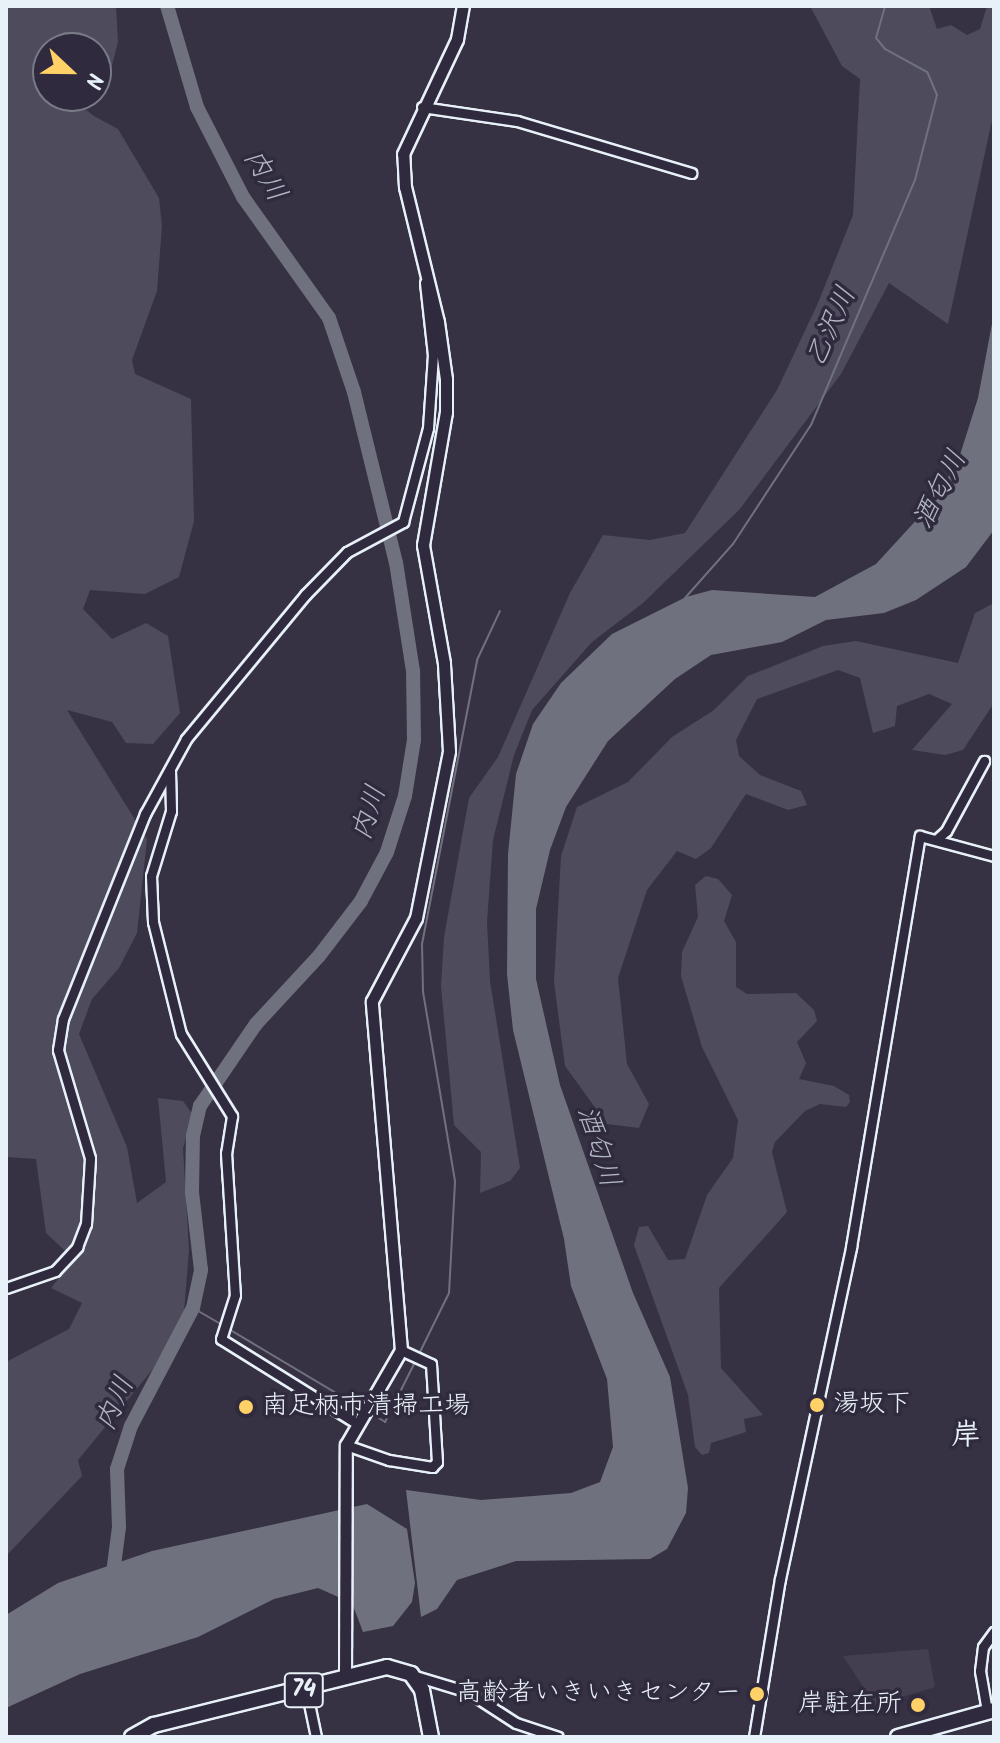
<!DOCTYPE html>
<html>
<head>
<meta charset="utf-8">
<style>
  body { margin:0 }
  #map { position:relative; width:1000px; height:1743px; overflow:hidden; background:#363244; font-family:Kalam,"Klee One",sans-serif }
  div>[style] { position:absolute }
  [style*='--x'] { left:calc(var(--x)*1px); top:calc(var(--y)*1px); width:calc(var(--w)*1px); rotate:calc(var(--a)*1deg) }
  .built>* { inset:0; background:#433f51 }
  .green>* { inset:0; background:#4d4b5c }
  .water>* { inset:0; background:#70717f }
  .stream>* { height:2px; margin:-1px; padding:0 1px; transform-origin:1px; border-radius:1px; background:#70717f }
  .river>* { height:14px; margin:-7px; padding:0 7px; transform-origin:7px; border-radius:7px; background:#70717f }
  .roads { filter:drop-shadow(2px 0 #e8f1f8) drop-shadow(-2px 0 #e8f1f8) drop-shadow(0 2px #e8f1f8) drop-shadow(0 -2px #e8f1f8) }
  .minor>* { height:9px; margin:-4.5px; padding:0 4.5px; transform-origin:4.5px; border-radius:4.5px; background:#2f2a3d }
  .tertiary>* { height:11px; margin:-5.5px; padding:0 5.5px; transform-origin:5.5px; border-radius:5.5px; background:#2f2a3d }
  .primary>* { height:14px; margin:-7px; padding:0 7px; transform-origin:7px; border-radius:7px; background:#2f2a3d }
  .dots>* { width:22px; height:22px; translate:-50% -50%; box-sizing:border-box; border:4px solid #2f2a3d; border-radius:50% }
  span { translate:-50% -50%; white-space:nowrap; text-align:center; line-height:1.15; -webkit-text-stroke:7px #2f2a3d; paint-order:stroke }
  .shield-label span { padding:2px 6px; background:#2f2a3d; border:2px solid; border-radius:6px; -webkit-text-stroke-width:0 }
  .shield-label { font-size:24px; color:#e8f1f8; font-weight:700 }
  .poi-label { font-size:26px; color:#e8f1f8 }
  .left { translate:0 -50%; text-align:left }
  .right { translate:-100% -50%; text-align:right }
  .water-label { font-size:28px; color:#b2b7c2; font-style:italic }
  .quarter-label { font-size:30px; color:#e8f1f8; font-weight:700 }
  .frame { position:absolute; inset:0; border:8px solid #e8f1f8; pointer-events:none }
  .north { position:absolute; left:32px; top:32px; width:80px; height:80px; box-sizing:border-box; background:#2f2a3d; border:2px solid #797a88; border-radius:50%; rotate:112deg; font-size:22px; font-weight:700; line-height:32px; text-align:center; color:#e8f1f8 }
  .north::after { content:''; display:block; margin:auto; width:28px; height:36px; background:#ffd166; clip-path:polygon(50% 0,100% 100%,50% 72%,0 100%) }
</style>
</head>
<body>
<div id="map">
  <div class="built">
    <div style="clip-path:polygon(928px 1649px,935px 1687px,875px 1705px,843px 1656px)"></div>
  </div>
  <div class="green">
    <div style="clip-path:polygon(6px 6px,116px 6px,118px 42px,111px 69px,96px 63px,96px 48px,48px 48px,48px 96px,76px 96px,75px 101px,94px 116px,118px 129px,159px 198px,162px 226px,157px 291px,132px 360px,135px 374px,191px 399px,194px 521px,179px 577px,145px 594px,90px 590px,83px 609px,112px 639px,146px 623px,168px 636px,180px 713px,153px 744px,126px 743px,112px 722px,67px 710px,147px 839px,137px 933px,119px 968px,92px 999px,79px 1034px,127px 1147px,137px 1203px,166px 1182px,158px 1098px,183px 1101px,193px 1115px,183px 1148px,189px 1250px,184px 1312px,153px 1369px,78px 1460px,82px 1476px,6px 1556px,6px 1362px,69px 1329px,82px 1303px,51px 1288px,74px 1259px,46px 1233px,36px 1159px,6px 1157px)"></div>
    <div style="clip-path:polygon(810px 6px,929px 6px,937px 29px,951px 25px,967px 35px,980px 29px,987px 6px,994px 6px,994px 111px,948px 324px,889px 283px,841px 374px,739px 510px,643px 603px,592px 642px,532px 710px,514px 755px,493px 840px,487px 922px,490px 981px,520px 1168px,510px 1181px,480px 1193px,481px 1152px,454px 1125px,441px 986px,444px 937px,469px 798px,498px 757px,570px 593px,603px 535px,650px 540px,685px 533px,777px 390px,818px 303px,853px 215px,860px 79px,842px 66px)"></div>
    <div style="clip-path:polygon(994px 603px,994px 703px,963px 750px,945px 755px,912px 750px,952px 704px,929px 694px,897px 706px,895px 726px,873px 733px,860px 678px,838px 670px,757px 699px,736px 740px,739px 756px,760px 775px,801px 791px,807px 805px,788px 810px,746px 794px,711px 848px,696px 859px,677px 851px,647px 890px,618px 978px,627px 1064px,649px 1104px,639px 1128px,607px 1124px,565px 1066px,554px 982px,561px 856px,577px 807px,628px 782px,672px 737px,714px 710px,748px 676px,823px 646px,856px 641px,958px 663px,975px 613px)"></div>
    <div style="clip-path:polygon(706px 876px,718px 879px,732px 895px,724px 921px,736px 942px,736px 987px,747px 994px,796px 993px,814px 1010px,817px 1021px,797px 1042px,806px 1063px,799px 1079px,834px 1086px,849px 1095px,850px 1102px,846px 1107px,820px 1104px,805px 1111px,775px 1142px,772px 1152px,787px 1212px,719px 1288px,721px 1368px,763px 1415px,744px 1419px,746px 1432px,711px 1443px,709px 1453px,702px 1455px,695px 1447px,688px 1395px,634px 1245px,639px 1227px,648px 1226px,668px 1260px,685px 1259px,707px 1195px,733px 1158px,738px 1120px,702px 1047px,681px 976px,682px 952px,698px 917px,695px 885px)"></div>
  </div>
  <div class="water">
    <div style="clip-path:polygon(994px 313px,994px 530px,966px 567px,916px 600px,884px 613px,826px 620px,782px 642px,711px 655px,675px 679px,608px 741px,566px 807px,550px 850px,536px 909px,536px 979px,560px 1085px,633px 1293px,670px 1377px,688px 1488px,686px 1513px,667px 1549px,650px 1559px,516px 1561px,457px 1580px,437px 1609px,421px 1617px,406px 1490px,481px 1500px,571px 1493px,600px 1482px,613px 1447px,607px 1379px,571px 1286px,564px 1239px,513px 1030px,507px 974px,508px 854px,516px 774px,533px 724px,561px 683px,612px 634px,686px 597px,712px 590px,815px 597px,876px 564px,932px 503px,958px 461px,978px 398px)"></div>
    <div style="clip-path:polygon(367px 1504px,407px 1529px,415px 1583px,412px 1602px,393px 1626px,363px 1632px,352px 1603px,318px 1588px,274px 1599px,198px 1637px,80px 1674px,6px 1708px,6px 1615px,58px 1583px,152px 1551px)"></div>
  </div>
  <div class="stream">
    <div style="--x:685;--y:598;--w:72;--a:-48.4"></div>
    <div style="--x:733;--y:544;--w:142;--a:-56.8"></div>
    <div style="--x:811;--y:425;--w:266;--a:-67"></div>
    <div style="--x:915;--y:180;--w:88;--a:-75.5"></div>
    <div style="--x:937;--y:95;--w:25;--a:-113"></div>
    <div style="--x:927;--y:72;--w:48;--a:-151.3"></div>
    <div style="--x:885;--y:49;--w:14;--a:-129"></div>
    <div style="--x:876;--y:38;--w:33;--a:-74"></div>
    <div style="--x:193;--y:1308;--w:34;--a:30"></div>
    <div style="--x:227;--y:1328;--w:158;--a:30.8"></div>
    <div style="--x:419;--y:1354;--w:68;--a:-63.8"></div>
    <div style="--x:449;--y:1293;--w:112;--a:-86.9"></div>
    <div style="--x:455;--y:1181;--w:193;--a:-99.6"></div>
    <div style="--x:423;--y:991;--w:47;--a:-91.2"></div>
    <div style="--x:422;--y:944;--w:289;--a:-79"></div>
    <div style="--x:477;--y:660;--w:54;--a:-64.9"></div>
    <div style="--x:368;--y:1412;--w:20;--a:30"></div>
    <div style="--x:385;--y:1422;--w:69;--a:-63.4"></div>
  </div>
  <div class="river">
    <div style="--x:112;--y:1581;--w:54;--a:-82.6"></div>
    <div style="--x:119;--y:1527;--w:58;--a:-92"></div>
    <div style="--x:117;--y:1469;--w:45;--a:-72"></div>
    <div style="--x:131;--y:1426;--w:133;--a:-62.3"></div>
    <div style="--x:193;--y:1308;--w:39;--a:-78"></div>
    <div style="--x:201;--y:1270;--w:79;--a:-96.6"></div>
    <div style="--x:192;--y:1192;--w:56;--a:-89"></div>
    <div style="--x:193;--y:1136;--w:31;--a:-77"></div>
    <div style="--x:200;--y:1106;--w:99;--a:-55.7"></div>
    <div style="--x:256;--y:1024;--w:93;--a:-47.2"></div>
    <div style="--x:319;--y:956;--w:69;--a:-52.6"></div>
    <div style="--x:361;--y:901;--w:55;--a:-62"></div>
    <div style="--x:387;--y:852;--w:59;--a:-72.2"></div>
    <div style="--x:405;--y:796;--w:57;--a:-80.9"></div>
    <div style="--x:414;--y:740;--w:69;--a:-90.8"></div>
    <div style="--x:413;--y:671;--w:109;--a:-98.9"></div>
    <div style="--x:396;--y:563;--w:176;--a:-103.8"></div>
    <div style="--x:354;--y:392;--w:78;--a:-108.7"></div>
    <div style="--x:329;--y:318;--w:148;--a:-125.4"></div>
    <div style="--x:243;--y:197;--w:101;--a:-117.1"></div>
    <div style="--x:197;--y:107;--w:105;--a:-106.5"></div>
  </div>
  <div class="roads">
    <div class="minor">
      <div style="--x:422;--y:107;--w:96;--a:8.4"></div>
      <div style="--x:517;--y:121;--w:182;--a:16.6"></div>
      <div style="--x:170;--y:770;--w:41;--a:88.6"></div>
      <div style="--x:171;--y:811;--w:68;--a:107.1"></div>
      <div style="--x:151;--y:876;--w:46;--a:87.5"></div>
      <div style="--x:153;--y:922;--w:115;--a:76"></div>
      <div style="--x:181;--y:1034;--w:97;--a:58.1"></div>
      <div style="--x:232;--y:1116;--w:37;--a:99"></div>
      <div style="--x:226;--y:1153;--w:142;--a:86.4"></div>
      <div style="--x:235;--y:1295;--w:46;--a:107.7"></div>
      <div style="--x:221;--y:1339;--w:159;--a:31.9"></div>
      <div style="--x:937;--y:839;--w:12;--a:-42"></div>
      <div style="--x:946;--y:831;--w:80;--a:-61.5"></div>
      <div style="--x:6;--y:1288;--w:52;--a:-19.1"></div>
      <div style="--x:55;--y:1271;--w:33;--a:-47"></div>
      <div style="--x:77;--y:1247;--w:25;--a:-69"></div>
      <div style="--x:86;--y:1224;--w:66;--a:-86.5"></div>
      <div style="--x:90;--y:1158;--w:113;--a:-106.5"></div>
      <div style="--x:58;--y:1050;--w:31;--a:-81"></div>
      <div style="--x:63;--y:1019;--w:221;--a:-68.2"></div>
      <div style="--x:145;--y:814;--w:85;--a:-61.3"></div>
      <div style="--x:186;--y:739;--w:187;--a:-50.4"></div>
      <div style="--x:305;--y:595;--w:60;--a:-45.7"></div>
      <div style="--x:347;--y:552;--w:64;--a:-28.2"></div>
      <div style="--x:403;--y:522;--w:97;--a:-75.1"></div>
      <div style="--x:428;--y:428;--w:73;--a:-86.1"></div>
      <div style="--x:433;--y:355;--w:73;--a:-96.3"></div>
      <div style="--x:346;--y:1445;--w:46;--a:19.2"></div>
      <div style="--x:389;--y:1460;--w:44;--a:9.2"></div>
      <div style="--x:432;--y:1467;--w:7;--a:-45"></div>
      <div style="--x:437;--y:1462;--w:98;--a:-93.5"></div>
      <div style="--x:431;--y:1364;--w:33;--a:-155"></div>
      <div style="--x:412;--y:1675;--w:59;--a:16.9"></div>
      <div style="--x:468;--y:1692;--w:57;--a:32.9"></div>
      <div style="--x:516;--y:1723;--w:44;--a:18.4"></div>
      <div style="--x:306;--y:1689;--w:49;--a:78.2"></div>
      <div style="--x:987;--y:1711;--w:41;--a:-99.9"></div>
      <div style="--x:980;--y:1671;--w:24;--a:-83"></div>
      <div style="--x:983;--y:1647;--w:19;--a:-54"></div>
      <div style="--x:754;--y:1737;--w:160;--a:-80.7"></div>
      <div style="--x:780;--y:1579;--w:340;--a:-77.9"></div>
      <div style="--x:851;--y:1247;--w:417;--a:-80.5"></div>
      <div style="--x:920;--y:836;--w:77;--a:15.1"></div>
    </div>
    <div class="tertiary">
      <div style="--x:345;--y:1677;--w:232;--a:-89.8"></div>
      <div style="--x:346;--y:1445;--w:110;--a:-59.9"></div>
      <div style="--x:401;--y:1350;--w:350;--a:-94.8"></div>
      <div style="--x:372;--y:1001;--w:94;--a:-62.1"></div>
      <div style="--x:416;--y:918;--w:170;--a:-78.8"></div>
      <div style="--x:449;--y:751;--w:88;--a:-93.3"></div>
      <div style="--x:444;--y:663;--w:120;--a:-100.1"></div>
      <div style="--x:423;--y:545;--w:135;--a:-80.2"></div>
      <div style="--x:446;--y:412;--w:33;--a:-90"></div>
      <div style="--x:446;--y:379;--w:58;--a:-98"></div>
      <div style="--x:438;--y:322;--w:139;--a:-103.7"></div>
      <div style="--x:405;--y:187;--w:33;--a:-93"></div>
      <div style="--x:403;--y:154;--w:127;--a:-64.8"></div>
      <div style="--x:457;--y:39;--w:34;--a:-80"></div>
    </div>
    <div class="primary">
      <div style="--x:132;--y:1737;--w:25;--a:-29"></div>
      <div style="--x:154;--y:1725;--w:240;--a:-14"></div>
      <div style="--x:387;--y:1667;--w:25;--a:16"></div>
      <div style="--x:411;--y:1674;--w:19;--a:55"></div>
      <div style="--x:422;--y:1690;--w:48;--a:79.2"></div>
      <div style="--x:898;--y:1737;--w:100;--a:-15.7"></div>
    </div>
  </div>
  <div class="dots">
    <div style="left:817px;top:1405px;background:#ffd166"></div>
    <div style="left:246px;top:1407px;background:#ffd166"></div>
    <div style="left:757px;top:1694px;background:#ffd166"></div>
    <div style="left:918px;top:1705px;background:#ffd166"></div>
  </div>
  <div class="shield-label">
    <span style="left:304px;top:1690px">74</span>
  </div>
  <div class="poi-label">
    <span class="left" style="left:833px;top:1405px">湯坂下</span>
    <span class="left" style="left:262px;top:1407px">南足柄市清掃工場</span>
    <span class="right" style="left:741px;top:1694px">高齢者いきいきセンター</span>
    <span class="right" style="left:902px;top:1705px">岸駐在所</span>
  </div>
  <div class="water-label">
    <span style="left:264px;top:176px;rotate:59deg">内川</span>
    <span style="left:832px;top:327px;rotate:-66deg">乙沢川</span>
    <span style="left:941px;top:490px;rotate:-63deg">酒匂川</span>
    <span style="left:370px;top:813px;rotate:-72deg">内川</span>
    <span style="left:597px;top:1147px;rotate:72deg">酒匂川</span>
    <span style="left:116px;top:1404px;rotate:-66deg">内川</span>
  </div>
  <div class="quarter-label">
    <span style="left:966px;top:1436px">岸</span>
  </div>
  <div class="frame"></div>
  <div class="north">N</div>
</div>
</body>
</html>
